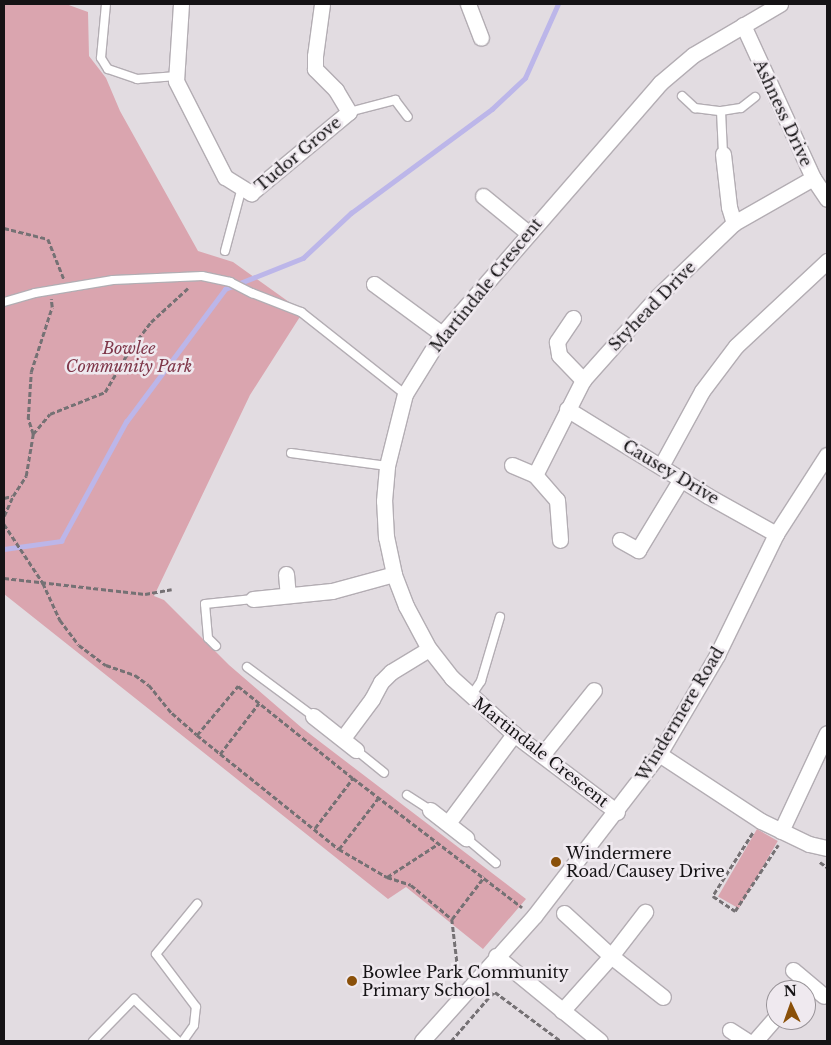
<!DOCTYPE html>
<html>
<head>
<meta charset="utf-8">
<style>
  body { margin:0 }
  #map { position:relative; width:831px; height:1045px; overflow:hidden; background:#e2dce1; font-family:"Libre Baskerville",serif }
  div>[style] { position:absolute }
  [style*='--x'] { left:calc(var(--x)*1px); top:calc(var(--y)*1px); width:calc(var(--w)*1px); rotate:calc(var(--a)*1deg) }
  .green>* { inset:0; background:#daa5af; transform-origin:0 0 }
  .stream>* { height:4.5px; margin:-2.25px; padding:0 2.25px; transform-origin:2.25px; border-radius:2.25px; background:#bcb6e9 }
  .path>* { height:2.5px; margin-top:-1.25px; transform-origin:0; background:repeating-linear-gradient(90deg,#757174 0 5px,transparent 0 7.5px) }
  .roads { filter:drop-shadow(1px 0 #b3adb3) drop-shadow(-1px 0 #b3adb3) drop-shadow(0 1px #b3adb3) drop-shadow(0 -1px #b3adb3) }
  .lane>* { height:8px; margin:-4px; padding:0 4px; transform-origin:4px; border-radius:4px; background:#fff }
  .street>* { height:15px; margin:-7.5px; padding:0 7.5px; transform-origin:7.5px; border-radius:7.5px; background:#fff }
  .dots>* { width:14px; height:14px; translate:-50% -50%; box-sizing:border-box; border:2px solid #efe9ef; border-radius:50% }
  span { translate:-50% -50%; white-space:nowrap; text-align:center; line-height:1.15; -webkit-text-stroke:5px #efe9ef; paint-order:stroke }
  .street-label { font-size:16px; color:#151315 }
  .park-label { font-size:16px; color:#7f374a; font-style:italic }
  .poi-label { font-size:16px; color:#151315 }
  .left { translate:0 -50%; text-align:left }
  .frame { position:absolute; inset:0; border:5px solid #151315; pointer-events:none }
  .north { position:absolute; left:766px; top:980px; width:50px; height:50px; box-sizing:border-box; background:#efe9ef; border:1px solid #989398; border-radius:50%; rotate:357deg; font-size:14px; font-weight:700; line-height:20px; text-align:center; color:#151315 }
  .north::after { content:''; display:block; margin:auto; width:18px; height:22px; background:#8a5009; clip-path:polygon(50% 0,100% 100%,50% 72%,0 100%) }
</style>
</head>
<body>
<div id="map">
  <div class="green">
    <div style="clip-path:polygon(4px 4px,66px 4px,88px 12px,89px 56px,106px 78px,120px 111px,198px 251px,233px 262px,303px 312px,250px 395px,154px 596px,164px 600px,229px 665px,302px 728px,526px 899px,483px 949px,406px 887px,388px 899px,4px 594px)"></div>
    <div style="left:757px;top:829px;width:24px;height:78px;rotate:30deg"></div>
  </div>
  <div class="stream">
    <div style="--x:4;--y:549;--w:58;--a:-8"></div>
    <div style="--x:61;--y:541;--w:136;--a:-61.4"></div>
    <div style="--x:126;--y:422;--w:166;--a:-53.3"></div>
    <div style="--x:225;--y:289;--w:84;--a:-21.7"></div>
    <div style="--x:303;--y:258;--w:66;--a:-43.2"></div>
    <div style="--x:351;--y:213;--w:175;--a:-36.4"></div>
    <div style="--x:492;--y:109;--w:45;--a:-43.2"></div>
    <div style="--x:525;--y:78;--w:81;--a:-66"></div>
  </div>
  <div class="path">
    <div style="--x:4;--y:228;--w:45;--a:14"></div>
    <div style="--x:48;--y:239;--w:43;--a:68.2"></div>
    <div style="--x:33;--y:434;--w:16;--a:-108"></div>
    <div style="--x:28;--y:419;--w:47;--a:-86.3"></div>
    <div style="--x:31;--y:372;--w:68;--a:-72.1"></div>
    <div style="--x:52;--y:307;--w:8;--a:-97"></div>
    <div style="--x:4;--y:498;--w:8;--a:-14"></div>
    <div style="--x:4;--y:516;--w:22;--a:-66"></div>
    <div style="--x:13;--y:496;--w:24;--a:-57"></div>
    <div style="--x:26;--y:476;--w:43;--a:-80.5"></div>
    <div style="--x:33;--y:434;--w:26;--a:-50"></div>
    <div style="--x:50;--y:414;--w:59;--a:-21.8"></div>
    <div style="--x:105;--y:392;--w:48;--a:-59.7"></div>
    <div style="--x:129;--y:351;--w:36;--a:-53"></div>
    <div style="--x:151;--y:322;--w:50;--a:-42.6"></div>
    <div style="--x:4;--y:524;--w:71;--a:56.5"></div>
    <div style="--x:43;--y:583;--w:41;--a:65.3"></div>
    <div style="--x:60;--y:620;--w:31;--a:53"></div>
    <div style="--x:79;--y:645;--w:34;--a:37"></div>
    <div style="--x:106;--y:665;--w:31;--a:19"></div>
    <div style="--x:135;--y:675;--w:17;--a:36"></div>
    <div style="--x:149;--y:685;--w:36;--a:51"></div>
    <div style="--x:172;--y:713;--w:33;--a:41"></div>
    <div style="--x:197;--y:735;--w:182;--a:38.8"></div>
    <div style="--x:339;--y:849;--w:56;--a:30.3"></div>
    <div style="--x:387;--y:877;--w:25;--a:18"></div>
    <div style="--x:411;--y:885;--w:53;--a:39.7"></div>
    <div style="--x:452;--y:919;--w:60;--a:83.3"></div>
    <div style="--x:4;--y:578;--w:142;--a:6.5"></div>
    <div style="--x:145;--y:594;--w:27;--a:-10"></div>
    <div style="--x:197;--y:735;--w:64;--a:-50.1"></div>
    <div style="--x:238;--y:686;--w:147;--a:38.7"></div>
    <div style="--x:353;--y:778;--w:213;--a:37.4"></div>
    <div style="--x:220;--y:754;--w:64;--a:-52.6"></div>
    <div style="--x:315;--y:828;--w:63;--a:-52.8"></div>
    <div style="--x:753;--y:833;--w:75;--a:122.4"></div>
    <div style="--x:713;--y:896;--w:27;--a:34"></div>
    <div style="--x:735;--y:911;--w:79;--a:-56.9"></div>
    <div style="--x:339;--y:849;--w:66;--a:-52.4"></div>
    <div style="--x:820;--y:862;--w:9;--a:36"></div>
    <div style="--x:387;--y:877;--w:61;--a:-32.9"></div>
    <div style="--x:452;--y:919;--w:53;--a:-52.7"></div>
    <div style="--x:451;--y:1041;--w:60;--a:-49.1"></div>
    <div style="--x:490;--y:996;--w:6;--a:-39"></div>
    <div style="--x:495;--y:992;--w:82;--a:36.6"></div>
  </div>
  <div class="roads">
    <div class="lane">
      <div style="--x:106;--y:4;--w:54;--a:95.3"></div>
      <div style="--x:101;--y:58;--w:13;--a:58"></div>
      <div style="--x:108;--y:69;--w:31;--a:19"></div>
      <div style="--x:137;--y:79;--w:40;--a:-4.3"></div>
      <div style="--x:682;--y:96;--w:18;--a:43"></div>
      <div style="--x:695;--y:108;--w:26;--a:7"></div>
      <div style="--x:721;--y:111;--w:20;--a:-9"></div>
      <div style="--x:741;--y:108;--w:18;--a:-38"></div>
      <div style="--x:721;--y:111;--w:43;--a:87.3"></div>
      <div style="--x:349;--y:112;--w:48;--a:-14.6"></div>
      <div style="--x:395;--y:100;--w:21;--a:53"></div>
      <div style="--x:225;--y:251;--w:66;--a:-75.1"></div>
      <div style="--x:4;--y:302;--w:32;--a:-16"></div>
      <div style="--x:35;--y:293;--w:79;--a:-9.5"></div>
      <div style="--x:113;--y:280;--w:89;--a:-2.6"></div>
      <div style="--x:202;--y:276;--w:29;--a:12"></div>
      <div style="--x:230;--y:282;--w:25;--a:27"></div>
      <div style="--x:252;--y:293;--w:53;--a:21.2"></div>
      <div style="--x:301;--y:312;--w:132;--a:38.3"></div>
      <div style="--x:291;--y:453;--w:97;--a:7.7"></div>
      <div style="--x:216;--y:646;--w:11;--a:-135"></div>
      <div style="--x:208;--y:638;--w:34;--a:-95"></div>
      <div style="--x:205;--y:604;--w:48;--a:-5.9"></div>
      <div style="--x:247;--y:667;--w:82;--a:36.6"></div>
      <div style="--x:471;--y:696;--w:18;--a:-56"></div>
      <div style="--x:481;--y:681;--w:67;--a:-73.5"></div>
      <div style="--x:356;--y:750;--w:36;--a:39"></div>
      <div style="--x:407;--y:795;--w:27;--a:33"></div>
      <div style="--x:466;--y:838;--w:39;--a:40"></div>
      <div style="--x:93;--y:1041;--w:59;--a:-45.7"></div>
      <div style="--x:134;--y:999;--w:61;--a:43.7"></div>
      <div style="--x:183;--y:1041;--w:19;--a:-55"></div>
      <div style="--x:194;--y:1025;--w:18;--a:-84"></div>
      <div style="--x:196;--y:1007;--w:66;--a:-127"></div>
      <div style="--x:156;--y:954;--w:65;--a:-50.6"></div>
    </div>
    <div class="street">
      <div style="--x:181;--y:4;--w:77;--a:93.7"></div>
      <div style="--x:176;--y:81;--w:108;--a:63"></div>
      <div style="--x:225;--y:177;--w:31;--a:32"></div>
      <div style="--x:251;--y:193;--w:127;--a:-39.6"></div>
      <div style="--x:349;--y:112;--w:26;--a:-121"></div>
      <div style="--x:336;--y:90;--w:30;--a:-135"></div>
      <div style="--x:315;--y:69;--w:13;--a:-90"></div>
      <div style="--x:315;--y:56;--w:52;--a:-82.3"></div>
      <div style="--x:468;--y:4;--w:36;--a:69"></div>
      <div style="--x:743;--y:25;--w:168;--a:65.4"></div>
      <div style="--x:813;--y:178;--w:25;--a:56"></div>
      <div style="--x:723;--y:154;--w:53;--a:83.5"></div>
      <div style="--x:729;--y:207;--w:17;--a:73"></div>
      <div style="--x:483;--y:196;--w:58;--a:39.4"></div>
      <div style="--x:374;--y:284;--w:84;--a:36.3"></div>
      <div style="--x:573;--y:318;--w:29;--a:124"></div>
      <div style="--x:557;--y:342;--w:13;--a:81"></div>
      <div style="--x:559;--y:355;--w:35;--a:46"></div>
      <div style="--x:567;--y:409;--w:166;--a:31.7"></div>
      <div style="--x:708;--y:496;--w:78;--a:29.2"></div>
      <div style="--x:512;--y:465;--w:25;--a:23"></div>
      <div style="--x:535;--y:475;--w:33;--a:49"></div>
      <div style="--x:557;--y:500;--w:40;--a:85.7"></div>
      <div style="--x:661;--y:466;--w:85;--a:-61.3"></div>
      <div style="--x:702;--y:391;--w:56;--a:-52.9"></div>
      <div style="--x:736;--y:346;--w:125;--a:-43"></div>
      <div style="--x:535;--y:475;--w:106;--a:-63.2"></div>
      <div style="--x:583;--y:380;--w:111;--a:-48.3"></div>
      <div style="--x:657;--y:297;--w:107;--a:-43.9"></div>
      <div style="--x:734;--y:223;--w:91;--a:-29.7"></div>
      <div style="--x:620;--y:540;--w:21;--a:29"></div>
      <div style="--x:638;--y:550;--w:83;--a:-58.8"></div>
      <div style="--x:286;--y:574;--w:21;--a:85"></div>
      <div style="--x:253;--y:599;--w:79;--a:-5.8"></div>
      <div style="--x:332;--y:591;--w:64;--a:-15.3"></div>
      <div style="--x:313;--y:716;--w:55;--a:38.3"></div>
      <div style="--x:343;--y:738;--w:49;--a:-53.4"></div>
      <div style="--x:372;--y:699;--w:19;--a:-62"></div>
      <div style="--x:381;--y:682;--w:14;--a:-45"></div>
      <div style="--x:391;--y:672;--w:44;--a:-31.2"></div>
      <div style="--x:659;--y:754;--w:122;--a:33.3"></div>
      <div style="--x:761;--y:821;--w:53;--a:25.6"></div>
      <div style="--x:809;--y:844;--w:18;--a:13"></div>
      <div style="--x:542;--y:755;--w:83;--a:-51.3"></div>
      <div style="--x:430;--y:810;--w:46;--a:37.9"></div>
      <div style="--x:617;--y:812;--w:129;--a:-142.9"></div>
      <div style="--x:514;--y:734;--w:84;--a:-137.9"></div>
      <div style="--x:452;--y:678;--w:37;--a:-128"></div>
      <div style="--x:429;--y:649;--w:49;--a:-118.1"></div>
      <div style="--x:406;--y:606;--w:34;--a:-111"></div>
      <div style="--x:394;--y:574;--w:38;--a:-102"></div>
      <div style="--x:386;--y:537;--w:36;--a:-93"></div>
      <div style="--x:384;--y:501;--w:35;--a:-85"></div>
      <div style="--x:387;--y:466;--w:74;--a:-76"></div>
      <div style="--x:405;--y:394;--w:70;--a:-58.3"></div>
      <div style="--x:442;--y:334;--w:332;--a:-49"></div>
      <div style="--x:660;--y:83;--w:43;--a:-40.3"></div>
      <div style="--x:693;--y:55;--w:101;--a:-30.4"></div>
      <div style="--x:448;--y:823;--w:111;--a:-53.4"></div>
      <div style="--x:781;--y:831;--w:108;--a:-64.9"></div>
      <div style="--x:564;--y:913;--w:64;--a:42.5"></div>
      <div style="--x:611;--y:956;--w:66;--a:38.3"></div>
      <div style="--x:496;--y:956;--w:134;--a:39.3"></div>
      <div style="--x:793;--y:970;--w:40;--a:40"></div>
      <div style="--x:562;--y:1011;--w:74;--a:-48.3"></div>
      <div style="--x:611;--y:956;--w:56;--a:-52.3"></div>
      <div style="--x:730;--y:1030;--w:20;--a:33"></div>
      <div style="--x:422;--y:1041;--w:169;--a:-48.1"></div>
      <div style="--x:535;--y:915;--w:203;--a:-52.4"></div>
      <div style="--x:659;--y:754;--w:115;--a:-59.6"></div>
      <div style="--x:717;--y:655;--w:135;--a:-64"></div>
      <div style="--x:776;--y:534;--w:94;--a:-57.2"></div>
      <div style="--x:755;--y:1041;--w:32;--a:-49"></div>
    </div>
  </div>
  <div class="dots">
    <div style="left:556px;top:862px;background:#8a5009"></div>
    <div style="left:352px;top:981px;background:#8a5009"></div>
  </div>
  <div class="street-label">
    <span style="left:783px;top:113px;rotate:65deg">Ashness Drive</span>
    <span style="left:298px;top:154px;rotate:-40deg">Tudor Grove</span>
    <span style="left:486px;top:285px;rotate:-51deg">Martindale Crescent</span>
    <span style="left:652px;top:306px;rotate:-46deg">Styhead Drive</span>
    <span style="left:671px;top:472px;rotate:31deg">Causey Drive</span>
    <span style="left:680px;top:714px;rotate:-59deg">Windermere Road</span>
    <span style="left:541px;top:752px;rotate:38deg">Martindale Crescent</span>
  </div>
  <div class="park-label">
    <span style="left:129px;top:357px">Bowlee<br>Community Park</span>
  </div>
  <div class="poi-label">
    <span class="left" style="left:566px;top:862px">Windermere<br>Road/Causey Drive</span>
    <span class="left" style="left:362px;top:981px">Bowlee Park Community<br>Primary School</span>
  </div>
  <div class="frame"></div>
  <div class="north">N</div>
</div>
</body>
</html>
